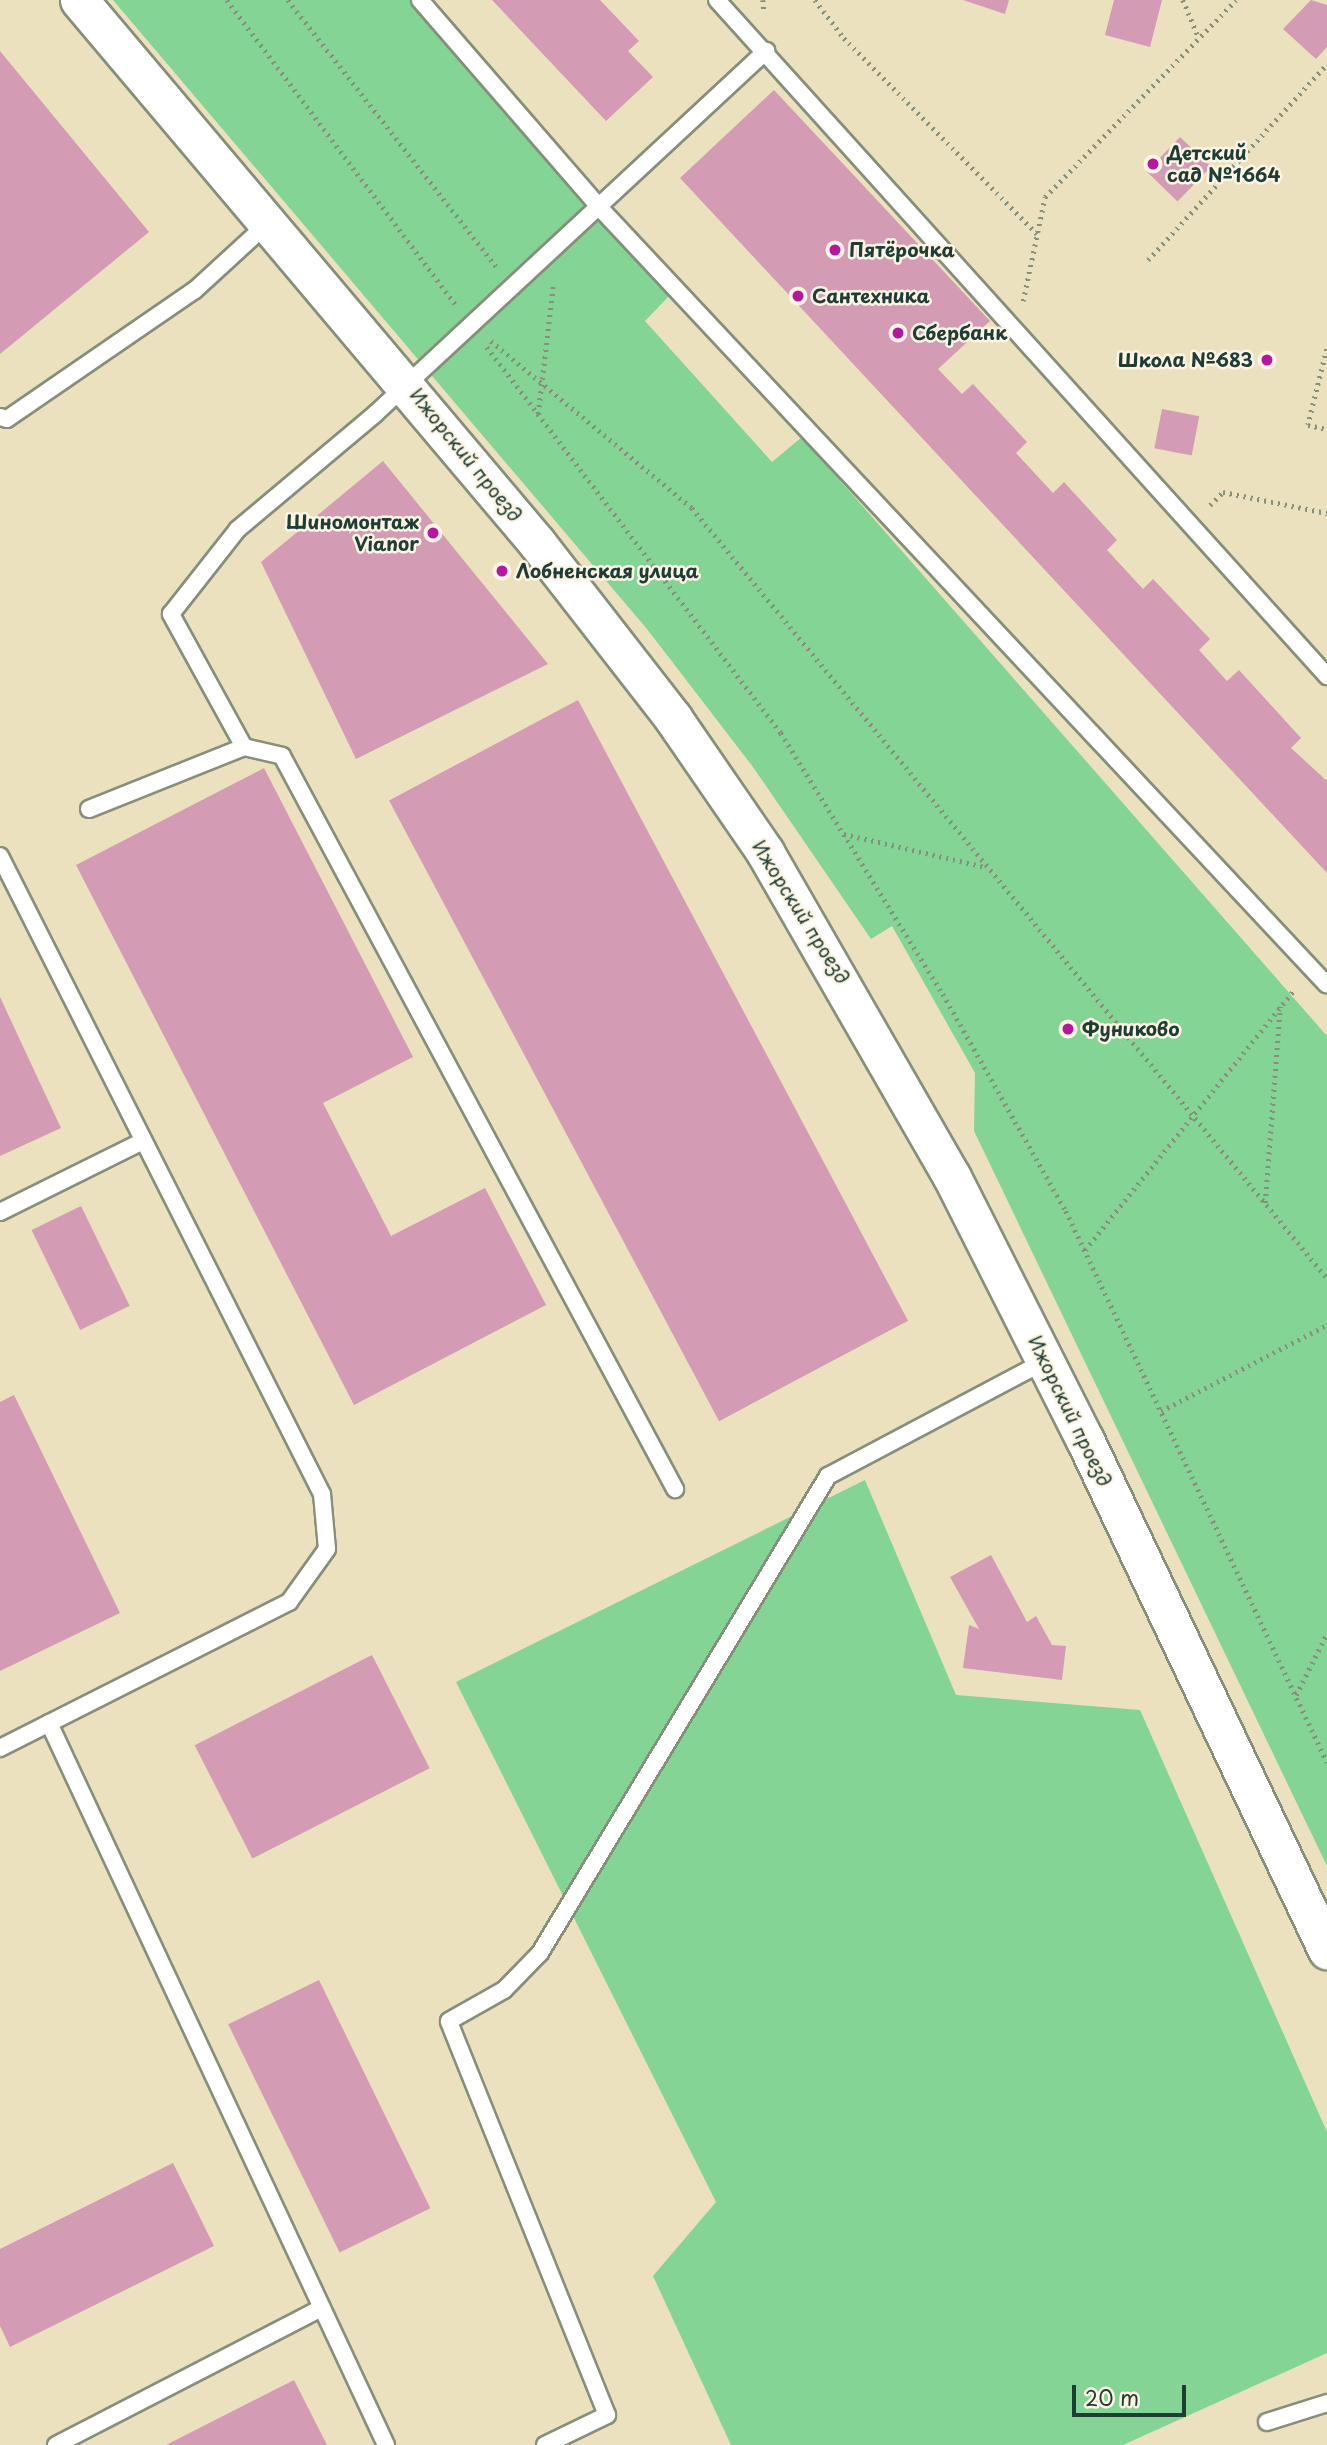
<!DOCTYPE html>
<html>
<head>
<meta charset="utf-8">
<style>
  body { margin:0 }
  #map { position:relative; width:1327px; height:2445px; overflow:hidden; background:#ebe1bf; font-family:"Playpen Sans",sans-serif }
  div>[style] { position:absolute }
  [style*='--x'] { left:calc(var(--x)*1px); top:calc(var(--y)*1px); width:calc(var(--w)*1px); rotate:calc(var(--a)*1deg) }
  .green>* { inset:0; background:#83d495 }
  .building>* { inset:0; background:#d49bb4; transform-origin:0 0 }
  .path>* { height:4.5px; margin-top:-2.25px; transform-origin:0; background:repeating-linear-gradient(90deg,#858f7a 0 2px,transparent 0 7px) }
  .roads { filter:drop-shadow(2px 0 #858f7a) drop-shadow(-2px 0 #858f7a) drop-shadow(0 2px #858f7a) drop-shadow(0 -2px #858f7a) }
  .service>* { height:16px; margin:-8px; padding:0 8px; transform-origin:8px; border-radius:8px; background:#fff }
  .tertiary>* { height:37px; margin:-18.5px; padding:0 18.5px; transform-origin:18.5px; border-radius:18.5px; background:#fff }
  .dots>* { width:19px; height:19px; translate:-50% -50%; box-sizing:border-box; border:4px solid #fcf5e5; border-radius:50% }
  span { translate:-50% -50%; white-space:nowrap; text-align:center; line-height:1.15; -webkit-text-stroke:5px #fcf5e5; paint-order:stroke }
  .poi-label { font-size:19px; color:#1f3d34; font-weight:700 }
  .left { translate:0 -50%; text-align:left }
  .right { translate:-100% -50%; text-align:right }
  .street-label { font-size:19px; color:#1f3d34 }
  .scale { position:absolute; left:1072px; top:2385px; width:114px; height:32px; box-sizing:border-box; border:4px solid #1f3d34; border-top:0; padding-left:9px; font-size:21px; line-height:24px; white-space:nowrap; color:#1f3d34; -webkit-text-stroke:5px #fcf5e5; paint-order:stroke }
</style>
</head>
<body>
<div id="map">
  <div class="green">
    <div style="clip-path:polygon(113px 0,410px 0,670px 295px,645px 321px,772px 462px,802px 437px,1327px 1036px,1327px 1866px,974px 1131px,975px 1073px,892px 926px,871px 939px,753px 767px,647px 629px)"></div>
    <div style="clip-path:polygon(865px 1480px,956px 1695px,1140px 1710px,1327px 2132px,1327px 2353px,1123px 2445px,731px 2445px,653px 2276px,716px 2202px,456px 1682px)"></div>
  </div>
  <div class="building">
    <div style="clip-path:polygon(492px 0,600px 0,639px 41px,628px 51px,653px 77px,606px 121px)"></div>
    <div style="clip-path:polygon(963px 0,1009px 0,1005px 14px)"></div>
    <div style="clip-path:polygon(1114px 0,1162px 0,1150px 47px,1105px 35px)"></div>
    <div style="clip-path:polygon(1311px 0,1327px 5px,1327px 47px,1316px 59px,1283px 29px)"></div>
    <div style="clip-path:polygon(0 51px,149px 232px,0 354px)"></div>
    <div style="clip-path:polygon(774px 90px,990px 321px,938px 369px,962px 394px,973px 384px,1027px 442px,1016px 453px,1053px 493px,1064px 482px,1117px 540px,1107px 550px,1143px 589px,1153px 579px,1210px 639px,1199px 650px,1227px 681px,1239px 670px,1301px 738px,1291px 748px,1327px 781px,1327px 873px,680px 178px)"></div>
    <div style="left:1180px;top:137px;width:43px;height:48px;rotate:44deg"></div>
    <div style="left:1162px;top:409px;width:38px;height:40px;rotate:11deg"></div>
    <div style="clip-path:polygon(383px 461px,548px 664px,356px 759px,261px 562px)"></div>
    <div style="left:578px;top:700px;width:703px;height:214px;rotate:62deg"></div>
    <div style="clip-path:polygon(264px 768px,413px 1057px,323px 1103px,391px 1236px,485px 1188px,546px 1305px,354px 1405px,76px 865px)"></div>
    <div style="clip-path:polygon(0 997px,61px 1128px,0 1156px)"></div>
    <div style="left:81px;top:1206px;width:111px;height:55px;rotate:64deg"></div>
    <div style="clip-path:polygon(14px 1395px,120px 1613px,0 1671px,0 1402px)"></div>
    <div style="clip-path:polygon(991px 1555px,1027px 1622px,1036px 1616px,1052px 1645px,1066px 1646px,1062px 1680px,963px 1668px,969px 1625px,979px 1629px,950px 1577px)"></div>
    <div style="left:372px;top:1655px;width:127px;height:199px;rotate:63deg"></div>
    <div style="left:319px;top:1980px;width:254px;height:101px;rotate:64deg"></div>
    <div style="clip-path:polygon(173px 2163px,214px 2246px,10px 2347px,0 2326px,0 2249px)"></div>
    <div style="clip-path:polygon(294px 2380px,327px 2445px,166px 2445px)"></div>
  </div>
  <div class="path">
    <div style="--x:227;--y:0;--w:380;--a:53.1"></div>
    <div style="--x:288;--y:0;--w:338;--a:52"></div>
    <div style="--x:763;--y:0;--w:11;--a:85"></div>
    <div style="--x:815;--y:0;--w:48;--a:52.7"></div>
    <div style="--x:844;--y:38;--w:275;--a:45.4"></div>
    <div style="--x:1183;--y:0;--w:41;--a:67.2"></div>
    <div style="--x:1148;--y:260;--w:265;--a:-47.6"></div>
    <div style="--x:1023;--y:301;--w:106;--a:-78.1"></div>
    <div style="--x:1045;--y:197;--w:274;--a:-45.9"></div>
    <div style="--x:491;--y:341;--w:261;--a:39.7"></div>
    <div style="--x:692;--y:508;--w:998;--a:50.49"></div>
    <div style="--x:487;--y:347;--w:485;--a:52.7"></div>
    <div style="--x:781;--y:733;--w:307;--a:58.2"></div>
    <div style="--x:943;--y:994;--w:249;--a:60.5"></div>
    <div style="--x:1066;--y:1211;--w:610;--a:64.65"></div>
    <div style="--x:1327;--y:349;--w:78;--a:104"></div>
    <div style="--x:1308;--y:425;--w:19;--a:12"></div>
    <div style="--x:538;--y:414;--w:128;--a:-83.3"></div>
    <div style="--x:1210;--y:505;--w:18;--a:-45"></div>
    <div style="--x:1223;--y:492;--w:106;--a:11.4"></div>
    <div style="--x:844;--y:834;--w:146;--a:13.1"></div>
    <div style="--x:1265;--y:1203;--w:197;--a:-85.6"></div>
    <div style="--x:1085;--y:1250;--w:335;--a:-51.2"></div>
    <div style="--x:1161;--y:1411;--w:187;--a:-27.4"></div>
    <div style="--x:1296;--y:1695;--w:69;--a:-63.4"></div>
  </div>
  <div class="roads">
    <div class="service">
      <div style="--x:420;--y:0;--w:274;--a:49.1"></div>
      <div style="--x:599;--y:207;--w:1065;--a:46.9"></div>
      <div style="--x:717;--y:0;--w:911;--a:47.94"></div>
      <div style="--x:0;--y:417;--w:7;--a:16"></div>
      <div style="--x:7;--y:419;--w:228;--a:-34.5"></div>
      <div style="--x:195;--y:290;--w:99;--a:-42.5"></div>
      <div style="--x:244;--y:747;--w:39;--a:13"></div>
      <div style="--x:282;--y:756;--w:832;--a:61.8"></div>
      <div style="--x:89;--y:809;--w:167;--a:-21.8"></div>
      <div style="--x:244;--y:747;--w:152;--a:-118.8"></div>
      <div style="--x:171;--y:614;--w:108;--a:-51.8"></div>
      <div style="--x:238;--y:529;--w:179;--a:-40"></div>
      <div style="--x:375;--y:414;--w:534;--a:-42.87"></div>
      <div style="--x:0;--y:856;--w:715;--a:63.22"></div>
      <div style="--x:322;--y:1494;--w:55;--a:84.8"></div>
      <div style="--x:327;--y:1549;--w:65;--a:125.6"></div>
      <div style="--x:289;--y:1602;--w:324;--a:153.2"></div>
      <div style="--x:0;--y:1212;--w:160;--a:-26.4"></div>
      <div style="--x:49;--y:1723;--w:797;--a:64.98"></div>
      <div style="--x:1267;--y:2422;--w:63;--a:-17.6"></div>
      <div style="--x:56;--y:2445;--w:299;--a:-27.3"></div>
      <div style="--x:545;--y:2445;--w:69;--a:-25.8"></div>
      <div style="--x:607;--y:2415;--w:424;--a:-111.9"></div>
      <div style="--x:449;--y:2021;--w:63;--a:-29.4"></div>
      <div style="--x:504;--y:1990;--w:52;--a:-45.8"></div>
      <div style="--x:540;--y:1953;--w:557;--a:-58.88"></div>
      <div style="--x:828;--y:1476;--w:246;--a:-27.9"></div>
    </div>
    <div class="tertiary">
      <div style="--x:79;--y:0;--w:710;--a:49.85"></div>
      <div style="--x:537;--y:543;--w:222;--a:52.1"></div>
      <div style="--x:673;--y:718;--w:163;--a:55.5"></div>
      <div style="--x:765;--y:852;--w:375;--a:60.1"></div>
      <div style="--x:952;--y:1177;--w:295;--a:63.2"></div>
      <div style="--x:1085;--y:1440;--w:565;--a:64.62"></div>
    </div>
  </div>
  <div class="dots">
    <div style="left:1153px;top:164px;background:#b5179e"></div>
    <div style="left:835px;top:250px;background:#b5179e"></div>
    <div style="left:798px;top:296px;background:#b5179e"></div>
    <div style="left:898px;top:333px;background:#b5179e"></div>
    <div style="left:1267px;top:360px;background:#b5179e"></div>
    <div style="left:433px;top:533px;background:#b5179e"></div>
    <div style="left:502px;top:571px;background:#b5179e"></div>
    <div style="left:1068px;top:1029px;background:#b5179e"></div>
  </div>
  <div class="poi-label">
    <span class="left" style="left:1167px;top:164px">Детский<br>сад №1664</span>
    <span class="left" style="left:849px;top:250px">Пятёрочка</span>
    <span class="left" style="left:812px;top:296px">Сантехника</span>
    <span class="left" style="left:912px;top:333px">Сбербанк</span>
    <span class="right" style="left:1253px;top:360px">Школа №683</span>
    <span class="right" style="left:419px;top:533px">Шиномонтаж<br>Vianor</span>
    <span class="left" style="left:516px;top:571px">Лобненская улица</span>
    <span class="left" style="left:1082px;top:1029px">Фуниково</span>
  </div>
  <div class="street-label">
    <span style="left:466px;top:455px;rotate:51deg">Ижорский проезд</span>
    <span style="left:801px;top:912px;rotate:58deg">Ижорский проезд</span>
    <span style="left:1070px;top:1411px;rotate:64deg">Ижорский проезд</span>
  </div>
  <div class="scale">20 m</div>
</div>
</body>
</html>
